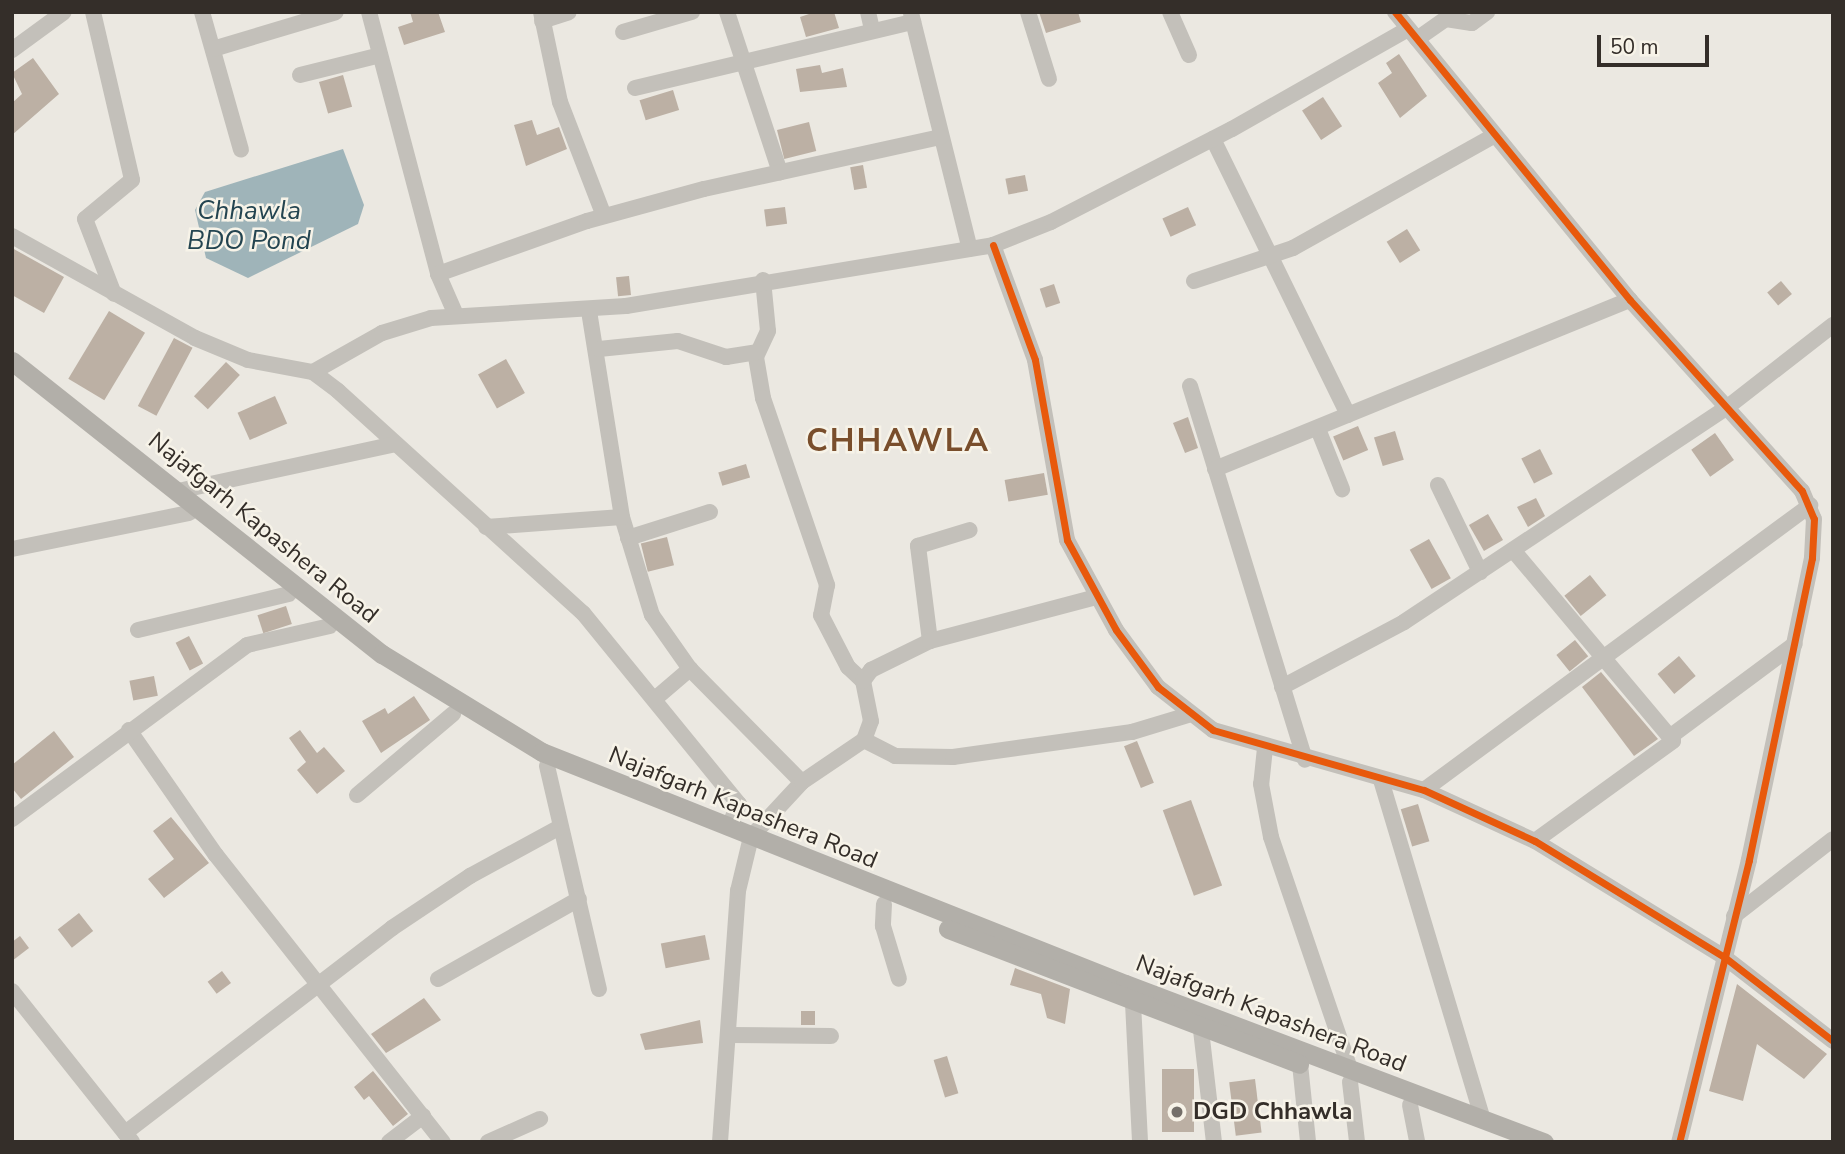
<!DOCTYPE html>
<html>
<head>
<meta charset="utf-8">
<style>
  body { margin:0 }
  #map { position:relative; width:1845px; height:1154px; overflow:hidden; background:#ebe8e1; font-family:"Nunito Sans",sans-serif }
  div>[style] { position:absolute }
  [style*='--x'] { left:calc(var(--x)*1px); top:calc(var(--y)*1px); width:calc(var(--w)*1px); rotate:calc(var(--a)*1deg) }
  .water>* { inset:0; background:#9fb4b9 }
  .building>* { inset:0; background:#bcb0a4; transform-origin:0 0 }
  .minor>* { height:16px; margin:-8px; padding:0 8px; transform-origin:8px; border-radius:8px; background:#c3c0ba }
  .major>* { height:19px; margin:-9.5px; padding:0 9.5px; transform-origin:9.5px; border-radius:9.5px; background:#b2afa9 }
  .cycleway>* { height:7px; margin:-3.5px; padding:0 3.5px; transform-origin:3.5px; border-radius:3.5px; background:#e8590c }
  .dots>* { width:19px; height:19px; translate:-50% -50%; box-sizing:border-box; border:4px solid #f7f3e8; border-radius:50% }
  span { translate:-50% -50%; white-space:nowrap; text-align:center; line-height:1.15; -webkit-text-stroke:5px #f7f3e8; paint-order:stroke }
  .street-label { font-size:24px; color:#342e29 }
  .poi-label { font-size:24px; color:#342e29; font-weight:700 }
  .left { translate:0 -50%; text-align:left }
  .water-label { font-size:26px; color:#234450; font-style:italic }
  .district-label { font-size:32px; color:#794e2c; font-weight:700; letter-spacing:2px }
  .frame { position:absolute; inset:0; border:14px solid #342e29; pointer-events:none }
  .scale { position:absolute; left:1597px; top:35px; width:112px; height:32px; box-sizing:border-box; border:4px solid #342e29; border-top:0; padding-left:9px; font-size:21px; line-height:24px; white-space:nowrap; color:#342e29; -webkit-text-stroke:5px #f7f3e8; paint-order:stroke }
</style>
</head>
<body>
<div id="map">
  <div class="water">
    <div style="clip-path:polygon(343px 149px,364px 205px,358px 224px,248px 278px,206px 258px,195px 210px,205px 192px)"></div>
  </div>
  <div class="building">
    <div style="clip-path:polygon(410px 12px,438px 12px,445px 32px,404px 45px,398px 27px,413px 22px)"></div>
    <div style="clip-path:polygon(815px 12px,834px 12px,839px 28px,806px 37px,800px 17px)"></div>
    <div style="clip-path:polygon(1039px 12px,1078px 12px,1081px 22px,1046px 33px)"></div>
    <div style="clip-path:polygon(1399px 54px,1427px 96px,1400px 118px,1378px 83px,1392px 73px,1386px 63px)"></div>
    <div style="clip-path:polygon(33px 58px,59px 94px,12px 135px,12px 103px,22px 94px,12px 73px)"></div>
    <div style="clip-path:polygon(820px 65px,822px 73px,843px 68px,847px 87px,800px 92px,796px 69px)"></div>
    <div style="left:343px;top:75px;width:33px;height:25px;rotate:74deg"></div>
    <div style="left:673px;top:90px;width:21px;height:35px;rotate:73deg"></div>
    <div style="left:1323px;top:97px;width:35px;height:25px;rotate:57deg"></div>
    <div style="clip-path:polygon(532px 120px,537px 135px,559px 127px,567px 149px,526px 166px,514px 125px)"></div>
    <div style="left:809px;top:122px;width:30px;height:33px;rotate:76deg"></div>
    <div style="left:863px;top:165px;width:23px;height:13px;rotate:80deg"></div>
    <div style="left:1025px;top:175px;width:16px;height:20px;rotate:79deg"></div>
    <div style="left:785px;top:207px;width:17px;height:21px;rotate:83deg"></div>
    <div style="left:1188px;top:207px;width:20px;height:28px;rotate:66deg"></div>
    <div style="left:1407px;top:229px;width:25px;height:24px;rotate:58deg"></div>
    <div style="clip-path:polygon(12px 248px,64px 277px,44px 313px,12px 295px)"></div>
    <div style="left:629px;top:276px;width:19px;height:13px;rotate:84deg"></div>
    <div style="left:1781px;top:281px;width:17px;height:18px;rotate:50deg"></div>
    <div style="left:1054px;top:284px;width:20px;height:15px;rotate:72deg"></div>
    <div style="left:109px;top:311px;width:42px;height:79px;rotate:31deg"></div>
    <div style="left:174px;top:338px;width:21px;height:77px;rotate:28deg"></div>
    <div style="left:506px;top:359px;width:39px;height:32px;rotate:61deg"></div>
    <div style="left:226px;top:362px;width:19px;height:47px;rotate:43deg"></div>
    <div style="left:275px;top:396px;width:30px;height:41px;rotate:66deg"></div>
    <div style="clip-path:polygon(1188px 417px,1198px 448px,1185px 453px,1173px 423px)"></div>
    <div style="left:1358px;top:426px;width:26px;height:27px;rotate:67deg"></div>
    <div style="left:1395px;top:431px;width:30px;height:22px;rotate:73deg"></div>
    <div style="left:1715px;top:433px;width:33px;height:29px;rotate:55deg"></div>
    <div style="left:1540px;top:449px;width:28px;height:21px;rotate:63deg"></div>
    <div style="left:746px;top:464px;width:14px;height:29px;rotate:73deg"></div>
    <div style="left:1044px;top:473px;width:22px;height:40px;rotate:80deg"></div>
    <div style="clip-path:polygon(1536px 498px,1545px 516px,1528px 527px,1517px 507px)"></div>
    <div style="left:1488px;top:514px;width:30px;height:22px;rotate:60deg"></div>
    <div style="left:667px;top:537px;width:29px;height:27px;rotate:76deg"></div>
    <div style="left:1429px;top:539px;width:45px;height:22px;rotate:61deg"></div>
    <div style="left:1590px;top:575px;width:26px;height:33px;rotate:51deg"></div>
    <div style="left:286px;top:606px;width:19px;height:30px;rotate:72deg"></div>
    <div style="left:189px;top:636px;width:31px;height:15px;rotate:63deg"></div>
    <div style="left:1575px;top:640px;width:21px;height:24px;rotate:51deg"></div>
    <div style="left:1679px;top:656px;width:26px;height:28px;rotate:50deg"></div>
    <div style="clip-path:polygon(1601px 672px,1658px 739px,1634px 756px,1582px 687px)"></div>
    <div style="left:154px;top:676px;width:20px;height:25px;rotate:79deg"></div>
    <div style="clip-path:polygon(414px 696px,430px 720px,381px 753px,362px 721px,385px 708px,388px 714px)"></div>
    <div style="clip-path:polygon(300px 730px,317px 753px,324px 747px,345px 771px,317px 794px,297px 770px,306px 762px,289px 738px)"></div>
    <div style="clip-path:polygon(54px 731px,74px 757px,21px 799px,12px 788px,12px 765px)"></div>
    <div style="left:1137px;top:741px;width:45px;height:14px;rotate:68deg"></div>
    <div style="left:1191px;top:800px;width:91px;height:30px;rotate:70deg"></div>
    <div style="left:1418px;top:804px;width:39px;height:18px;rotate:73deg"></div>
    <div style="clip-path:polygon(171px 817px,209px 863px,164px 898px,148px 879px,174px 859px,153px 831px)"></div>
    <div style="left:79px;top:913px;width:23px;height:27px;rotate:52deg"></div>
    <div style="left:705px;top:935px;width:25px;height:45px;rotate:79deg"></div>
    <div style="clip-path:polygon(20px 936px,29px 948px,12px 961px,12px 942px)"></div>
    <div style="clip-path:polygon(1015px 968px,1070px 989px,1065px 1024px,1047px 1018px,1041px 994px,1010px 985px)"></div>
    <div style="left:222px;top:971px;width:15px;height:18px;rotate:53deg"></div>
    <div style="clip-path:polygon(1737px 984px,1827px 1054px,1804px 1079px,1757px 1044px,1743px 1101px,1709px 1091px)"></div>
    <div style="clip-path:polygon(424px 998px,441px 1020px,386px 1053px,371px 1034px)"></div>
    <div style="left:801px;top:1011px;width:14px;height:14px"></div>
    <div style="clip-path:polygon(700px 1020px,703px 1043px,645px 1050px,640px 1034px)"></div>
    <div style="left:947px;top:1056px;width:39px;height:14px;rotate:73deg"></div>
    <div style="left:1162px;top:1069px;width:32px;height:63px"></div>
    <div style="clip-path:polygon(373px 1071px,408px 1114px,393px 1126px,369px 1096px,364px 1100px,354px 1087px)"></div>
    <div style="left:1255px;top:1079px;width:54px;height:26px;rotate:83deg"></div>
  </div>
  <div class="minor">
    <div style="--x:93;--y:12;--w:172;--a:76.9"></div>
    <div style="--x:132;--y:180;--w:61;--a:140.3"></div>
    <div style="--x:85;--y:219;--w:80;--a:68.9"></div>
    <div style="--x:202;--y:12;--w:143;--a:74.2"></div>
    <div style="--x:369;--y:12;--w:271;--a:75.2"></div>
    <div style="--x:438;--y:274;--w:45;--a:66.3"></div>
    <div style="--x:541;--y:12;--w:92;--a:78.1"></div>
    <div style="--x:560;--y:102;--w:122;--a:68.9"></div>
    <div style="--x:727;--y:12;--w:169;--a:71.7"></div>
    <div style="--x:868;--y:12;--w:18;--a:77"></div>
    <div style="--x:1028;--y:12;--w:70;--a:72.6"></div>
    <div style="--x:1170;--y:12;--w:47;--a:66.2"></div>
    <div style="--x:1395;--y:12;--w:372;--a:50.8"></div>
    <div style="--x:1630;--y:300;--w:257;--a:48"></div>
    <div style="--x:1802;--y:491;--w:30;--a:67"></div>
    <div style="--x:1814;--y:519;--w:39;--a:93"></div>
    <div style="--x:1812;--y:558;--w:309;--a:101.8"></div>
    <div style="--x:1749;--y:860;--w:291;--a:103.9"></div>
    <div style="--x:911;--y:13;--w:243;--a:76"></div>
    <div style="--x:542;--y:21;--w:28;--a:-18"></div>
    <div style="--x:623;--y:32;--w:72;--a:-16.2"></div>
    <div style="--x:1417;--y:39;--w:35;--a:-35"></div>
    <div style="--x:1446;--y:19;--w:26;--a:9"></div>
    <div style="--x:1472;--y:23;--w:19;--a:-36"></div>
    <div style="--x:213;--y:49;--w:128;--a:-16.7"></div>
    <div style="--x:12;--y:50;--w:64;--a:-36.2"></div>
    <div style="--x:300;--y:75;--w:82;--a:-14"></div>
    <div style="--x:635;--y:88;--w:286;--a:-13.4"></div>
    <div style="--x:1213;--y:139;--w:307;--a:63.9"></div>
    <div style="--x:12;--y:236;--w:210;--a:29.1"></div>
    <div style="--x:195;--y:338;--w:57;--a:22.5"></div>
    <div style="--x:248;--y:360;--w:66;--a:10.5"></div>
    <div style="--x:313;--y:372;--w:31;--a:37"></div>
    <div style="--x:338;--y:391;--w:331;--a:42.2"></div>
    <div style="--x:583;--y:613;--w:247;--a:50.8"></div>
    <div style="--x:739;--y:804;--w:26;--a:115"></div>
    <div style="--x:993;--y:245;--w:122;--a:69.9"></div>
    <div style="--x:1035;--y:360;--w:183;--a:79.9"></div>
    <div style="--x:1067;--y:540;--w:102;--a:61.4"></div>
    <div style="--x:1116;--y:630;--w:71;--a:53.6"></div>
    <div style="--x:1158;--y:687;--w:70;--a:38"></div>
    <div style="--x:1213;--y:730;--w:219;--a:15.9"></div>
    <div style="--x:1424;--y:790;--w:122;--a:24.7"></div>
    <div style="--x:1535;--y:841;--w:220;--a:31.5"></div>
    <div style="--x:1723;--y:956;--w:139;--a:37.7"></div>
    <div style="--x:438;--y:274;--w:158;--a:-19.6"></div>
    <div style="--x:587;--y:221;--w:121;--a:-15.3"></div>
    <div style="--x:704;--y:189;--w:242;--a:-12.4"></div>
    <div style="--x:763;--y:280;--w:51;--a:84.4"></div>
    <div style="--x:768;--y:331;--w:29;--a:115"></div>
    <div style="--x:756;--y:357;--w:42;--a:80.3"></div>
    <div style="--x:763;--y:398;--w:198;--a:71.1"></div>
    <div style="--x:827;--y:585;--w:31;--a:101"></div>
    <div style="--x:821;--y:615;--w:59;--a:62.6"></div>
    <div style="--x:848;--y:667;--w:21;--a:43"></div>
    <div style="--x:1194;--y:281;--w:104;--a:-18.4"></div>
    <div style="--x:1293;--y:248;--w:231;--a:-29.2"></div>
    <div style="--x:589;--y:311;--w:209;--a:80.9"></div>
    <div style="--x:622;--y:517;--w:102;--a:73"></div>
    <div style="--x:652;--y:615;--w:66;--a:54.9"></div>
    <div style="--x:690;--y:669;--w:159;--a:45.3"></div>
    <div style="--x:599;--y:349;--w:79;--a:-5.8"></div>
    <div style="--x:678;--y:341;--w:51;--a:18.4"></div>
    <div style="--x:726;--y:357;--w:31;--a:-9"></div>
    <div style="--x:313;--y:372;--w:79;--a:-29.5"></div>
    <div style="--x:382;--y:333;--w:51;--a:-17"></div>
    <div style="--x:431;--y:318;--w:195;--a:-3.5"></div>
    <div style="--x:626;--y:306;--w:372;--a:-9.4"></div>
    <div style="--x:993;--y:245;--w:62;--a:-21.6"></div>
    <div style="--x:1051;--y:222;--w:203;--a:-27.2"></div>
    <div style="--x:1232;--y:129;--w:202;--a:-29.6"></div>
    <div style="--x:1190;--y:386;--w:391;--a:72.9"></div>
    <div style="--x:1318;--y:429;--w:65;--a:68.2"></div>
    <div style="--x:1215;--y:469;--w:448;--a:-22.2"></div>
    <div style="--x:1438;--y:485;--w:97;--a:64.2"></div>
    <div style="--x:178;--y:491;--w:222;--a:-12.2"></div>
    <div style="--x:486;--y:527;--w:136;--a:-4.2"></div>
    <div style="--x:628;--y:538;--w:86;--a:-17.6"></div>
    <div style="--x:12;--y:549;--w:181;--a:-11.5"></div>
    <div style="--x:1513;--y:550;--w:249;--a:50"></div>
    <div style="--x:1673;--y:741;--w:170;--a:144.1"></div>
    <div style="--x:138;--y:630;--w:155;--a:-13.4"></div>
    <div style="--x:930;--y:641;--w:96;--a:-97.2"></div>
    <div style="--x:918;--y:546;--w:54;--a:-17.1"></div>
    <div style="--x:1282;--y:687;--w:138;--a:-28"></div>
    <div style="--x:1404;--y:622;--w:385;--a:-33.6"></div>
    <div style="--x:1725;--y:409;--w:137;--a:-37.9"></div>
    <div style="--x:656;--y:698;--w:45;--a:-40.5"></div>
    <div style="--x:129;--y:730;--w:152;--a:55.2"></div>
    <div style="--x:216;--y:855;--w:366;--a:51.7"></div>
    <div style="--x:1671;--y:736;--w:154;--a:-36.6"></div>
    <div style="--x:864;--y:740;--w:35;--a:27"></div>
    <div style="--x:895;--y:756;--w:58;--a:1"></div>
    <div style="--x:953;--y:757;--w:181;--a:-8"></div>
    <div style="--x:1132;--y:732;--w:59;--a:-16.9"></div>
    <div style="--x:1265;--y:748;--w:36;--a:96"></div>
    <div style="--x:1261;--y:784;--w:54;--a:79.3"></div>
    <div style="--x:1271;--y:837;--w:245;--a:71.2"></div>
    <div style="--x:547;--y:766;--w:229;--a:76.9"></div>
    <div style="--x:1381;--y:780;--w:354;--a:73.3"></div>
    <div style="--x:1424;--y:790;--w:480;--a:-36.4"></div>
    <div style="--x:357;--y:795;--w:126;--a:-40.2"></div>
    <div style="--x:12;--y:819;--w:292;--a:-36.5"></div>
    <div style="--x:247;--y:645;--w:85;--a:-12.9"></div>
    <div style="--x:884;--y:904;--w:22;--a:93"></div>
    <div style="--x:883;--y:926;--w:55;--a:73.2"></div>
    <div style="--x:1734;--y:916;--w:125;--a:-37.9"></div>
    <div style="--x:438;--y:979;--w:162;--a:-29.6"></div>
    <div style="--x:12;--y:991;--w:193;--a:51.5"></div>
    <div style="--x:1133;--y:1003;--w:139;--a:87.1"></div>
    <div style="--x:1201;--y:1030;--w:113;--a:83.4"></div>
    <div style="--x:730;--y:1035;--w:101;--a:0.6"></div>
    <div style="--x:1300;--y:1064;--w:78;--a:84.1"></div>
    <div style="--x:1350;--y:1082;--w:60;--a:83.3"></div>
    <div style="--x:1410;--y:1105;--w:38;--a:79"></div>
    <div style="--x:125;--y:1133;--w:337;--a:-37.5"></div>
    <div style="--x:392;--y:928;--w:94;--a:-33.7"></div>
    <div style="--x:470;--y:876;--w:102;--a:-28.6"></div>
    <div style="--x:389;--y:1142;--w:43;--a:-37.4"></div>
    <div style="--x:488;--y:1142;--w:57;--a:-23.9"></div>
    <div style="--x:720;--y:1142;--w:252;--a:-85.9"></div>
    <div style="--x:738;--y:891;--w:56;--a:-76.5"></div>
    <div style="--x:751;--y:837;--w:75;--a:-47.2"></div>
    <div style="--x:802;--y:782;--w:75;--a:-34.1"></div>
    <div style="--x:864;--y:740;--w:20;--a:-70"></div>
    <div style="--x:871;--y:721;--w:41;--a:-101.3"></div>
    <div style="--x:863;--y:681;--w:14;--a:-54"></div>
    <div style="--x:871;--y:670;--w:66;--a:-26.2"></div>
    <div style="--x:930;--y:641;--w:172;--a:-14.8"></div>
  </div>
  <div class="major">
    <div style="--x:12;--y:361;--w:472;--a:38.4"></div>
    <div style="--x:382;--y:654;--w:188;--a:31.5"></div>
    <div style="--x:542;--y:752;--w:627;--a:21.7"></div>
    <div style="--x:1125;--y:984;--w:448;--a:20.7"></div>
    <div style="--x:948;--y:929;--w:376;--a:21"></div>
  </div>
  <div class="cycleway">
    <div style="--x:1395;--y:12;--w:372;--a:50.8"></div>
    <div style="--x:1630;--y:300;--w:257;--a:48"></div>
    <div style="--x:1802;--y:491;--w:30;--a:67"></div>
    <div style="--x:1814;--y:519;--w:39;--a:93"></div>
    <div style="--x:1812;--y:558;--w:309;--a:101.8"></div>
    <div style="--x:1749;--y:860;--w:291;--a:103.9"></div>
    <div style="--x:993;--y:245;--w:122;--a:69.9"></div>
    <div style="--x:1035;--y:360;--w:183;--a:79.9"></div>
    <div style="--x:1067;--y:540;--w:102;--a:61.4"></div>
    <div style="--x:1116;--y:630;--w:71;--a:53.6"></div>
    <div style="--x:1158;--y:687;--w:70;--a:38"></div>
    <div style="--x:1213;--y:730;--w:219;--a:15.9"></div>
    <div style="--x:1424;--y:790;--w:122;--a:24.7"></div>
    <div style="--x:1535;--y:841;--w:220;--a:31.5"></div>
    <div style="--x:1723;--y:956;--w:139;--a:37.7"></div>
  </div>
  <div class="dots">
    <div style="left:1177px;top:1112px;background:#746f69"></div>
  </div>
  <div class="street-label">
    <span style="left:263px;top:528px;rotate:39deg">Najafgarh Kapashera Road</span>
    <span style="left:743px;top:808px;rotate:22deg">Najafgarh Kapashera Road</span>
    <span style="left:1271px;top:1014px;rotate:21deg">Najafgarh Kapashera Road</span>
  </div>
  <div class="poi-label">
    <span class="left" style="left:1193px;top:1112px">DGD Chhawla</span>
  </div>
  <div class="water-label">
    <span style="left:249px;top:226px">Chhawla<br>BDO Pond</span>
  </div>
  <div class="district-label">
    <span style="left:898px;top:441px">CHHAWLA</span>
  </div>
  <div class="frame"></div>
  <div class="scale">50 m</div>
</div>
</body>
</html>
